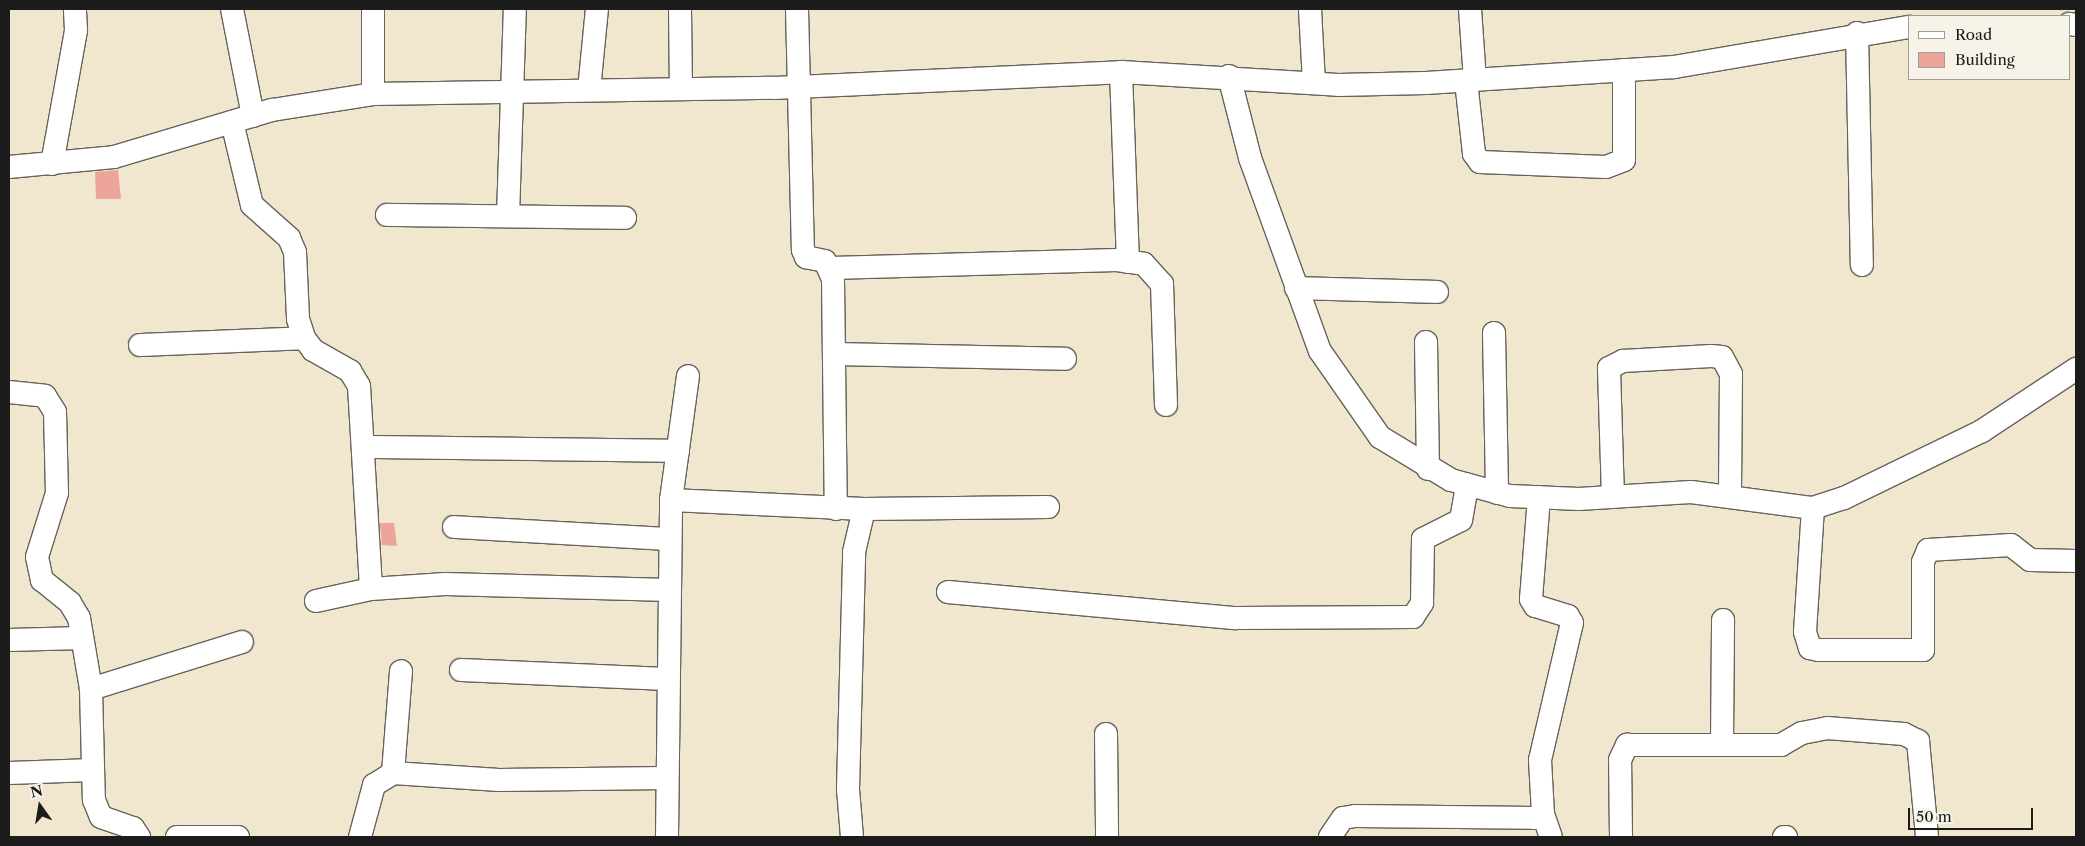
<!DOCTYPE html>
<html>
<head>
<meta charset="utf-8">
<style>
  body { margin:0 }
  #map { position:relative; width:2085px; height:846px; overflow:hidden; background:#f1e7cf; font-family:"Libre Caslon Text",serif }
  div>[style] { position:absolute }
  [style*='--x'] { left:calc(var(--x)*1px); top:calc(var(--y)*1px); width:calc(var(--w)*1px); rotate:calc(var(--a)*1deg) }
  .building>* { inset:0; background:#eda49a }
  .roads { filter:drop-shadow(1px 0 #67635b) drop-shadow(-1px 0 #67635b) drop-shadow(0 1px #67635b) drop-shadow(0 -1px #67635b) }
  .minor>* { height:22px; margin:-11px; padding:0 11px; transform-origin:11px; border-radius:11px; background:#fff }
  span { translate:-50% -50%; white-space:nowrap; text-align:center; line-height:1.15; -webkit-text-stroke:4px #f7f3e8; paint-order:stroke }
  .frame { position:absolute; inset:0; border:10px solid #1c1c1c; pointer-events:none }
  .legend { position:absolute; left:1908px; top:15px; width:162px; height:65px; box-sizing:border-box; background:#f7f3e8; border:1px solid #9f9d96; margin:0; padding:6px 9px; list-style:none; font-size:15px; color:#1c1c1c }
  .legend li { display:flex; align-items:center; gap:10px; height:25px }
  .legend b { width:25px; border:1px solid #9f9d96 }
  .north { position:absolute; left:15px; top:781px; width:50px; height:50px; -webkit-text-stroke:4px #f7f3e8; paint-order:stroke; rotate:347deg; font-size:14px; font-weight:700; line-height:20px; text-align:center; color:#1c1c1c }
  .north::after { content:''; display:block; margin:auto; width:18px; height:22px; background:#1c1c1c; clip-path:polygon(50% 0,100% 100%,50% 72%,0 100%) }
  .scale { position:absolute; left:1908px; top:808px; width:125px; height:22px; box-sizing:border-box; border:2px solid #1c1c1c; border-top:0; padding-left:6px; font-size:15px; line-height:18px; white-space:nowrap; color:#1c1c1c; -webkit-text-stroke:4px #f7f3e8; paint-order:stroke }
</style>
</head>
<body>
<div id="map">
  <div class="building">
    <div style="clip-path:polygon(118px 170px,121px 199px,96px 199px,95px 172px)"></div>
    <div style="clip-path:polygon(380px 523px,394px 523px,397px 546px,382px 545px)"></div>
  </div>
  <div class="roads">
    <div class="minor">
      <div style="--x:232;--y:9;--w:109;--a:78.9"></div>
      <div style="--x:680;--y:9;--w:79;--a:89.3"></div>
      <div style="--x:797;--y:9;--w:241;--a:88.6"></div>
      <div style="--x:803;--y:250;--w:8;--a:67"></div>
      <div style="--x:806;--y:257;--w:19;--a:12"></div>
      <div style="--x:825;--y:261;--w:20;--a:66"></div>
      <div style="--x:833;--y:279;--w:230;--a:89.3"></div>
      <div style="--x:1310;--y:9;--w:74;--a:86.9"></div>
      <div style="--x:1470;--y:9;--w:71;--a:86"></div>
      <div style="--x:2069;--y:24;--w:7;--a:8"></div>
      <div style="--x:1857;--y:33;--w:232;--a:88.8"></div>
      <div style="--x:1121;--y:72;--w:190;--a:87.9"></div>
      <div style="--x:1229;--y:76;--w:85;--a:75.6"></div>
      <div style="--x:1250;--y:158;--w:205;--a:70.1"></div>
      <div style="--x:1320;--y:351;--w:105;--a:55.1"></div>
      <div style="--x:1380;--y:437;--w:83;--a:31.2"></div>
      <div style="--x:1451;--y:480;--w:61;--a:15.2"></div>
      <div style="--x:1510;--y:496;--w:69;--a:2.5"></div>
      <div style="--x:1579;--y:499;--w:112;--a:-3.6"></div>
      <div style="--x:1691;--y:492;--w:123;--a:7.5"></div>
      <div style="--x:1813;--y:508;--w:33;--a:-18"></div>
      <div style="--x:1844;--y:498;--w:153;--a:-25.9"></div>
      <div style="--x:1982;--y:431;--w:113;--a:-33.4"></div>
      <div style="--x:1466;--y:81;--w:73;--a:83.7"></div>
      <div style="--x:1474;--y:154;--w:10;--a:53"></div>
      <div style="--x:1480;--y:162;--w:126;--a:2.3"></div>
      <div style="--x:1606;--y:167;--w:19;--a:-21"></div>
      <div style="--x:1624;--y:160;--w:90;--a:-90"></div>
      <div style="--x:589;--y:90;--w:81;--a:-84.4"></div>
      <div style="--x:373;--y:94;--w:85;--a:-90"></div>
      <div style="--x:232;--y:122;--w:85;--a:76.5"></div>
      <div style="--x:252;--y:205;--w:50;--a:41.7"></div>
      <div style="--x:289;--y:238;--w:15;--a:67"></div>
      <div style="--x:295;--y:252;--w:67;--a:87.4"></div>
      <div style="--x:298;--y:319;--w:20;--a:72"></div>
      <div style="--x:304;--y:338;--w:15;--a:53"></div>
      <div style="--x:313;--y:350;--w:43;--a:29.6"></div>
      <div style="--x:350;--y:371;--w:17;--a:59"></div>
      <div style="--x:359;--y:386;--w:203;--a:86.6"></div>
      <div style="--x:52;--y:164;--w:136;--a:-79.8"></div>
      <div style="--x:76;--y:30;--w:21;--a:-93"></div>
      <div style="--x:9;--y:167;--w:105;--a:-5.4"></div>
      <div style="--x:114;--y:157;--w:165;--a:-16.6"></div>
      <div style="--x:272;--y:110;--w:102;--a:-9"></div>
      <div style="--x:373;--y:94;--w:401;--a:-0.9"></div>
      <div style="--x:774;--y:88;--w:347;--a:-2.6"></div>
      <div style="--x:1121;--y:72;--w:217;--a:3.4"></div>
      <div style="--x:1338;--y:85;--w:88;--a:-1.3"></div>
      <div style="--x:1426;--y:83;--w:249;--a:-3.7"></div>
      <div style="--x:1674;--y:67;--w:238;--a:-9.7"></div>
      <div style="--x:387;--y:215;--w:238;--a:0.7"></div>
      <div style="--x:508;--y:216;--w:207;--a:-88.1"></div>
      <div style="--x:831;--y:268;--w:286;--a:-1.6"></div>
      <div style="--x:1117;--y:260;--w:27;--a:8"></div>
      <div style="--x:1144;--y:264;--w:27;--a:48"></div>
      <div style="--x:1162;--y:284;--w:121;--a:88.1"></div>
      <div style="--x:1296;--y:288;--w:141;--a:1.6"></div>
      <div style="--x:1494;--y:333;--w:160;--a:88.9"></div>
      <div style="--x:1426;--y:342;--w:127;--a:89.1"></div>
      <div style="--x:140;--y:345;--w:164;--a:-2.4"></div>
      <div style="--x:834;--y:354;--w:231;--a:1.2"></div>
      <div style="--x:9;--y:392;--w:36;--a:6"></div>
      <div style="--x:45;--y:396;--w:19;--a:58"></div>
      <div style="--x:55;--y:412;--w:81;--a:88.6"></div>
      <div style="--x:57;--y:493;--w:67;--a:107.4"></div>
      <div style="--x:37;--y:557;--w:24;--a:78"></div>
      <div style="--x:42;--y:580;--w:36;--a:39"></div>
      <div style="--x:70;--y:603;--w:17;--a:59"></div>
      <div style="--x:79;--y:618;--w:72;--a:80.4"></div>
      <div style="--x:91;--y:689;--w:111;--a:88.5"></div>
      <div style="--x:94;--y:800;--w:18;--a:68"></div>
      <div style="--x:101;--y:817;--w:34;--a:19"></div>
      <div style="--x:133;--y:828;--w:11;--a:56"></div>
      <div style="--x:366;--y:447;--w:312;--a:0.7"></div>
      <div style="--x:1613;--y:497;--w:129;--a:-91.8"></div>
      <div style="--x:1609;--y:368;--w:16;--a:-27"></div>
      <div style="--x:1623;--y:361;--w:88;--a:-3.3"></div>
      <div style="--x:1711;--y:356;--w:11;--a:5"></div>
      <div style="--x:1722;--y:357;--w:19;--a:62"></div>
      <div style="--x:1731;--y:374;--w:122;--a:90.5"></div>
      <div style="--x:671;--y:500;--w:193;--a:2.7"></div>
      <div style="--x:864;--y:509;--w:184;--a:-0.6"></div>
      <div style="--x:1813;--y:508;--w:124;--a:93.7"></div>
      <div style="--x:1805;--y:632;--w:17;--a:73"></div>
      <div style="--x:1810;--y:648;--w:9;--a:13"></div>
      <div style="--x:1819;--y:650;--w:104;--a:0"></div>
      <div style="--x:1923;--y:650;--w:88;--a:-90"></div>
      <div style="--x:1923;--y:562;--w:13;--a:-67"></div>
      <div style="--x:1928;--y:550;--w:83;--a:-3.4"></div>
      <div style="--x:2011;--y:545;--w:24;--a:38"></div>
      <div style="--x:2030;--y:560;--w:46;--a:1.2"></div>
      <div style="--x:454;--y:527;--w:216;--a:3.2"></div>
      <div style="--x:948;--y:592;--w:289;--a:5.2"></div>
      <div style="--x:1236;--y:618;--w:177;--a:-0.3"></div>
      <div style="--x:1413;--y:617;--w:17;--a:-57"></div>
      <div style="--x:1422;--y:603;--w:64;--a:-89.1"></div>
      <div style="--x:1423;--y:539;--w:42;--a:-26.6"></div>
      <div style="--x:1461;--y:520;--w:36;--a:-80"></div>
      <div style="--x:316;--y:601;--w:56;--a:-12.3"></div>
      <div style="--x:371;--y:589;--w:74;--a:-3.9"></div>
      <div style="--x:445;--y:584;--w:225;--a:1.5"></div>
      <div style="--x:9;--y:640;--w:73;--a:-1.6"></div>
      <div style="--x:461;--y:670;--w:206;--a:2.5"></div>
      <div style="--x:91;--y:689;--w:158;--a:-17.3"></div>
      <div style="--x:1106;--y:734;--w:103;--a:89.4"></div>
      <div style="--x:1722;--y:742;--w:122;--a:-89.5"></div>
      <div style="--x:9;--y:773;--w:84;--a:-2"></div>
      <div style="--x:393;--y:773;--w:102;--a:-85.5"></div>
      <div style="--x:1543;--y:814;--w:24;--a:71"></div>
      <div style="--x:177;--y:837;--w:61;--a:0"></div>
      <div style="--x:360;--y:837;--w:54;--a:-74.9"></div>
      <div style="--x:374;--y:785;--w:22;--a:-32"></div>
      <div style="--x:393;--y:773;--w:106;--a:3.8"></div>
      <div style="--x:499;--y:780;--w:166;--a:-0.7"></div>
      <div style="--x:667;--y:837;--w:337;--a:-89.3"></div>
      <div style="--x:671;--y:500;--w:125;--a:-82.2"></div>
      <div style="--x:852;--y:837;--w:48;--a:-94.8"></div>
      <div style="--x:848;--y:789;--w:237;--a:-88.5"></div>
      <div style="--x:854;--y:552;--w:44;--a:-76.9"></div>
      <div style="--x:1330;--y:837;--w:23;--a:-56"></div>
      <div style="--x:1343;--y:818;--w:13;--a:-9"></div>
      <div style="--x:1356;--y:816;--w:179;--a:0.6"></div>
      <div style="--x:1535;--y:818;--w:9;--a:-27"></div>
      <div style="--x:1543;--y:814;--w:54;--a:-93.2"></div>
      <div style="--x:1540;--y:760;--w:141;--a:-76.9"></div>
      <div style="--x:1572;--y:623;--w:8;--a:-120"></div>
      <div style="--x:1568;--y:616;--w:34;--a:-163"></div>
      <div style="--x:1535;--y:606;--w:8;--a:-120"></div>
      <div style="--x:1531;--y:599;--w:102;--a:-85.5"></div>
      <div style="--x:1621;--y:837;--w:77;--a:-90.7"></div>
      <div style="--x:1620;--y:760;--w:17;--a:-65"></div>
      <div style="--x:1627;--y:745;--w:154;--a:0"></div>
      <div style="--x:1781;--y:745;--w:24;--a:-30"></div>
      <div style="--x:1802;--y:733;--w:25;--a:-11"></div>
      <div style="--x:1827;--y:728;--w:77;--a:4.5"></div>
      <div style="--x:1904;--y:734;--w:16;--a:27"></div>
      <div style="--x:1918;--y:741;--w:96;--a:84.6"></div>
      <div style="--x:1784;--y:837;--w:2;--a:0"></div>
    </div>
  </div>
  <div class="frame"></div>
  <ul class="legend">
  <li><b style="height:6px;background:#fff"></b>Road</li>
  <li><b style="height:14px;background:#eda49a"></b>Building</li>
  </ul>
  <div class="north">N</div>
  <div class="scale">50 m</div>
</div>
</body>
</html>
